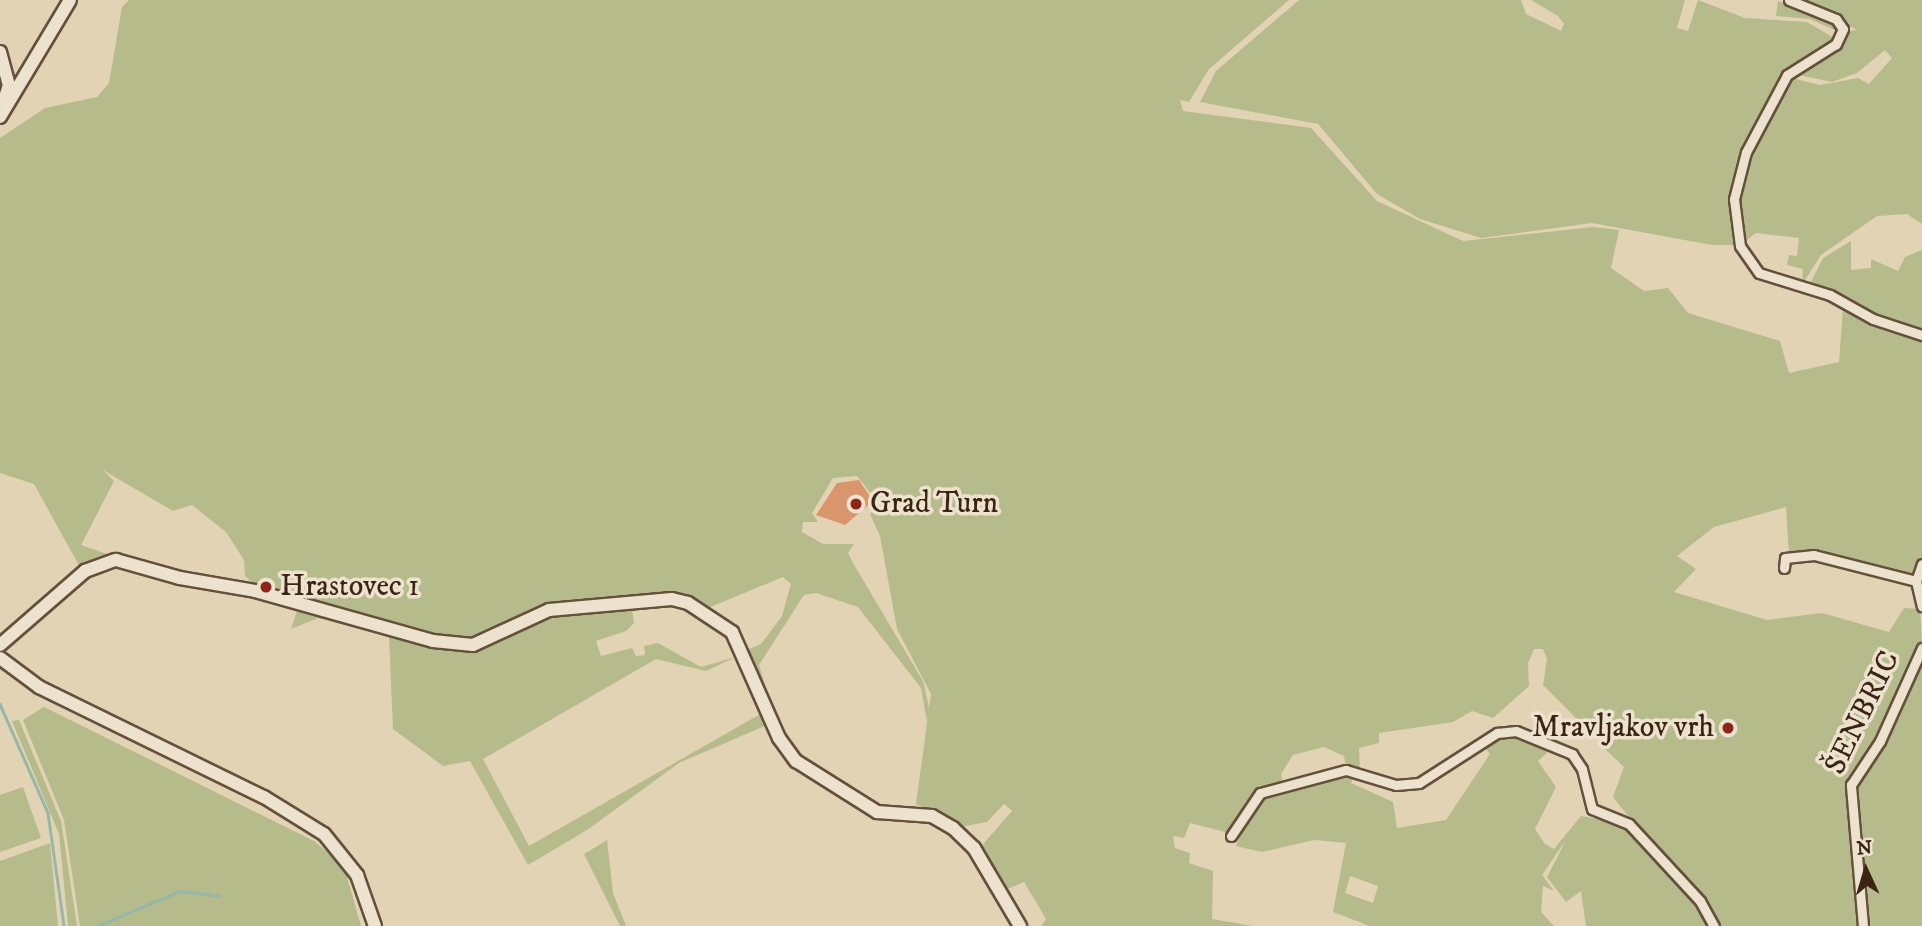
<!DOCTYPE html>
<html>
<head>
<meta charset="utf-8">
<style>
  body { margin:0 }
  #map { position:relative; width:1922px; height:926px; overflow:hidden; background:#e2d3b4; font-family:"IM FELL DW Pica",serif }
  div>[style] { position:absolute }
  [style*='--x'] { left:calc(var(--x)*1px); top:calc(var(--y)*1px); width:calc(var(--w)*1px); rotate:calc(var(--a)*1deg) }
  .green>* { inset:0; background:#b6bb8b }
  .stream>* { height:2.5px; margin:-1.25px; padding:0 1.25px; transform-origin:1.25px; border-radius:1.25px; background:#95b8a9 }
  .building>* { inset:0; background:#d9956c }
  .roads { filter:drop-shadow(2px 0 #65503c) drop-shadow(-2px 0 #65503c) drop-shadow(0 2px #65503c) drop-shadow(0 -2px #65503c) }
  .street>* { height:9px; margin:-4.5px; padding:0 4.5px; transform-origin:4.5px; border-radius:4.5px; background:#ece2ce }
  .secondary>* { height:12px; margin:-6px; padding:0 6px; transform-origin:6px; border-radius:6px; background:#ece2ce }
  .dots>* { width:19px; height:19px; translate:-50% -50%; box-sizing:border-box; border:4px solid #ece2ce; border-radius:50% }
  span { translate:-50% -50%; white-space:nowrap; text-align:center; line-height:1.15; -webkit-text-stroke:7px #ece2ce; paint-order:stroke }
  .poi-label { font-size:30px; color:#3b2414 }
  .left { translate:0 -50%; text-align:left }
  .right { translate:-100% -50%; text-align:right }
  .street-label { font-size:30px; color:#3b2414 }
  .north { position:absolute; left:1831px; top:835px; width:70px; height:70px; -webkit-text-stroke:5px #ece2ce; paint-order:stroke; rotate:356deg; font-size:19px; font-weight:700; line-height:28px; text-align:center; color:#3b2414 }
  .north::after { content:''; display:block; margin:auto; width:24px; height:32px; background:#3b2414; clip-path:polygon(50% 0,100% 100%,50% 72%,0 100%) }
</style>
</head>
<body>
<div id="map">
  <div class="green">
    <div style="clip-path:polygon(129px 0,1289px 0,1209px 69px,1189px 102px,1180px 100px,1183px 111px,1311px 128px,1377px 201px,1463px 241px,1593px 227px,1619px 230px,1611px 268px,1644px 291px,1668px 288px,1688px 313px,1780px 341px,1789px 373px,1839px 362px,1843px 308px,1849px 306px,1922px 337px,1922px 558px,1911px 575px,1849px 559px,1789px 554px,1786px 507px,1714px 527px,1677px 556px,1696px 569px,1674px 592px,1767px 620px,1822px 613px,1889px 632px,1904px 608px,1920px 609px,1922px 644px,1846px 793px,1863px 926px,1716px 926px,1613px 797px,1624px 767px,1601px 745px,1590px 724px,1581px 723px,1543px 685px,1547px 659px,1543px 649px,1534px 649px,1528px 663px,1529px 686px,1493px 718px,1472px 711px,1453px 722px,1379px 733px,1379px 743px,1359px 748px,1360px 771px,1346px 768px,1344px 756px,1324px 747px,1293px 755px,1281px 774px,1283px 787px,1252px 795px,1233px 834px,1190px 823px,1184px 838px,1173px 836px,1175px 848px,1190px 853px,1189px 863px,1213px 871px,1212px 919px,1253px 926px,1041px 926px,1046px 919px,1024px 882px,1003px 891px,977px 851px,1012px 811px,1004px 804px,987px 822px,960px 827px,916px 804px,931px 694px,897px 629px,880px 536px,870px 514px,879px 504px,857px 476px,833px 478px,812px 513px,818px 522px,803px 522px,802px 532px,823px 544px,854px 544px,848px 553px,853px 563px,923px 681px,929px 707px,927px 722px,921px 688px,858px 607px,816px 593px,804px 595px,759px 665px,777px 726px,749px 649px,761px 644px,782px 616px,791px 584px,783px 577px,708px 608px,655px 594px,569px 603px,533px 610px,474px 641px,444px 640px,255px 585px,245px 576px,244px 560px,226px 532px,192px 505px,173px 511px,103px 470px,114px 481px,81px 545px,107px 554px,81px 569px,34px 484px,0 473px,0 138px,45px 108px,97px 97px,109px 83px,122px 7px)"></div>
    <div style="clip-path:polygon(1299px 0,1521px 0,1526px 14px,1561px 31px,1564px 24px,1558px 16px,1531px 0,1685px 0,1677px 28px,1688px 31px,1698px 0,1745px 18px,1807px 22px,1834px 38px,1831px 46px,1784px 69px,1745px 147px,1730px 204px,1739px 245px,1712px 245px,1592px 223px,1481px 238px,1420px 219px,1377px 194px,1318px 124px,1200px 102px,1216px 71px)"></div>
    <div style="clip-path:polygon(1799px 0,1922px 0,1922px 224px,1907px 214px,1877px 216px,1821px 255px,1802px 285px,1803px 269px,1787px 265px,1789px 255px,1797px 256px,1799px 238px,1756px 233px,1743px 243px,1735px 207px,1752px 146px,1788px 77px,1820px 85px,1858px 78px,1869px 84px,1892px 58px,1885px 50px,1857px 73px,1832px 82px,1799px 75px,1848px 31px,1857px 30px)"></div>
    <div style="clip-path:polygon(1778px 1px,1837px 21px,1839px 32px,1810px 19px,1776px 16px)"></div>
    <div style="clip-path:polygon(1851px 241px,1851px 270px,1871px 268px,1871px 259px,1898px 271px,1905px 257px,1922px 250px,1922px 333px,1809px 286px,1823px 258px)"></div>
    <div style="clip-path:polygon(632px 610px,634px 623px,626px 631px,596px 641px,601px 656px,632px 648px,636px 656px,645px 655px,644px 646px,658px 643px,701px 667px,736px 657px,706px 671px,656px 659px,483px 759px,529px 846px,764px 712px,767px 725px,679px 763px,587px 830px,528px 865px,470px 761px,443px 766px,393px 729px,389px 637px,318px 618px,291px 629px,297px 611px,315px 612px,470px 650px,496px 643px,543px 615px)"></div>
    <div style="clip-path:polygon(1922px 657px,1922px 926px,1869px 926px,1853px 790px)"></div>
    <div style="clip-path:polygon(44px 707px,314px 841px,344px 866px,361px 926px,80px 926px,64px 820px,23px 720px)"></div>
    <div style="clip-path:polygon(19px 720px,61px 821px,77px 926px,68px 926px,59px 834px,12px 721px)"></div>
    <div style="clip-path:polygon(evenodd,1505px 733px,1535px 740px,1547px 753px,1538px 761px,1556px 787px,1535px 829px,1545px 844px,1554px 849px,1581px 816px,1623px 824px,1693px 896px,1710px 926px,1586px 926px,1581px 891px,1566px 902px,1547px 877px,1566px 840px,1542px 875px,1554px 891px,1543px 886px,1541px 912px,1554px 926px,1370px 926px,1333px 912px,1346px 843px,1314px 840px,1262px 852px,1236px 846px,1257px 797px,1335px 773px,1354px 775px,1351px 783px,1393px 802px,1397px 828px,1446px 820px,1490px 754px,1482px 744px,1505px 733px,1350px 876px,1378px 886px,1373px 903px,1345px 893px,1350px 876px)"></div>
    <div style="clip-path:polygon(23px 787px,41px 838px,0 852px,0 795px)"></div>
    <div style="clip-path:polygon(607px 840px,613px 893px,626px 926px,620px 926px,584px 854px)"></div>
    <div style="clip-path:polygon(50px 843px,58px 926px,0 926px,0 861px)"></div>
  </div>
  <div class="stream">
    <div style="--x:0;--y:704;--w:119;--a:66.2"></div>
    <div style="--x:48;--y:813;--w:114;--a:81.9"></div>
    <div style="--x:97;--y:926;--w:90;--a:-22.9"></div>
    <div style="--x:180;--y:891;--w:39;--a:7"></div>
  </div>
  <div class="building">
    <div style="clip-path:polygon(859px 480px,873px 501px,845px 525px,816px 515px,837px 483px)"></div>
  </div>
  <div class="roads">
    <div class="street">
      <div style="--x:1789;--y:0;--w:51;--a:22"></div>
      <div style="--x:1836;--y:19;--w:12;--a:55"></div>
      <div style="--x:1843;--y:29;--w:17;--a:115"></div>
      <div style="--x:1836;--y:44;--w:58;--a:147.7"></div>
      <div style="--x:1787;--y:75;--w:87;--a:118"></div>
      <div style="--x:1746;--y:152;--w:49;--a:104.3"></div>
      <div style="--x:1734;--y:199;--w:47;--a:82.7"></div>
      <div style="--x:1740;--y:246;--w:33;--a:55"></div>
      <div style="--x:1759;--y:273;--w:74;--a:17.2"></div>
      <div style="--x:1830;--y:295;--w:49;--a:29.2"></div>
      <div style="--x:1873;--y:319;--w:52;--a:18.1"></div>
      <div style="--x:1922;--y:564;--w:18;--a:109"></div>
      <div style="--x:1916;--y:581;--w:26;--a:77"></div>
      <div style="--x:1784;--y:568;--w:10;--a:-84"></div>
      <div style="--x:1785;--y:558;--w:29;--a:-6"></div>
      <div style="--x:1814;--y:555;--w:105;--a:14.3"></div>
      <div style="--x:1231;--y:836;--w:52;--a:-56"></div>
      <div style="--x:1260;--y:793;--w:89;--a:-15"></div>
      <div style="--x:1346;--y:770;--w:52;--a:16.7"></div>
      <div style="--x:1396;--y:785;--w:23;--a:-5"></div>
      <div style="--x:1419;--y:783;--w:93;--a:-32.7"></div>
      <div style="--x:1497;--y:733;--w:19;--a:-6"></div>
      <div style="--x:1516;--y:731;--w:61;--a:22.3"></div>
      <div style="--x:1572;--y:754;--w:18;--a:56"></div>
      <div style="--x:1582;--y:769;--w:41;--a:76"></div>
      <div style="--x:1592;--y:809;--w:40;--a:22"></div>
      <div style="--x:1629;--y:824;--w:105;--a:47.3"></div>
      <div style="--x:1700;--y:901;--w:29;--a:61"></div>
      <div style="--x:1863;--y:926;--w:142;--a:-94.9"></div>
      <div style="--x:1851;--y:785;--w:53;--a:-56.6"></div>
      <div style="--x:1880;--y:741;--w:102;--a:-65.7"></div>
    </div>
    <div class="secondary">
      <div style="--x:0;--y:52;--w:34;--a:75"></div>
      <div style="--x:9;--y:85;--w:16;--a:108"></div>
      <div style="--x:0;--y:117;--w:136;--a:-59.1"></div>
      <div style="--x:0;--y:645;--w:113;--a:-41"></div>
      <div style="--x:85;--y:571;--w:33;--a:-20"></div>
      <div style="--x:116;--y:560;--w:66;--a:15.7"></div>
      <div style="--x:180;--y:578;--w:76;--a:9.8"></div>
      <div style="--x:255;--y:591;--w:185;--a:15.7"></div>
      <div style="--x:433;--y:641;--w:40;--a:5.7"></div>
      <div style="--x:473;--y:645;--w:84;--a:-24.7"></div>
      <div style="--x:549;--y:610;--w:123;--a:-5.1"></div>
      <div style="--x:672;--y:599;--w:16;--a:14"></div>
      <div style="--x:688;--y:603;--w:53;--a:33.4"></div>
      <div style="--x:732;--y:632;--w:116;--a:66.1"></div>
      <div style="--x:779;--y:738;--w:29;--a:54"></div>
      <div style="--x:796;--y:761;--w:96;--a:32.2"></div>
      <div style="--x:877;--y:812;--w:55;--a:4.2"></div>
      <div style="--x:932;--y:816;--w:24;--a:30"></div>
      <div style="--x:953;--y:828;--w:29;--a:44"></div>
      <div style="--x:974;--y:848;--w:91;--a:59.5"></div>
      <div style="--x:0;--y:658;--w:49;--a:36.6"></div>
      <div style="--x:39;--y:687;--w:250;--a:26.1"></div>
      <div style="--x:264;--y:797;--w:70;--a:31.7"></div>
      <div style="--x:324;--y:834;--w:53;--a:51.2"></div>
      <div style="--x:357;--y:875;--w:54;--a:70.6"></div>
    </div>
  </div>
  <div class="dots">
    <div style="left:856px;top:504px;background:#8f2418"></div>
    <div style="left:266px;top:587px;background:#8f2418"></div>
    <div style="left:1728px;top:728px;background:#8f2418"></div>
  </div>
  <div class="poi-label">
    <span class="left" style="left:870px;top:504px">Grad Turn</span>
    <span class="left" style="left:280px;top:587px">Hrastovec 1</span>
    <span class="right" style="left:1714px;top:728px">Mravljakov vrh</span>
  </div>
  <div class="street-label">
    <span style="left:1863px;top:713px;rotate:-64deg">ŠENBRIC</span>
  </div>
  <div class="north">N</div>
</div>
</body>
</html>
